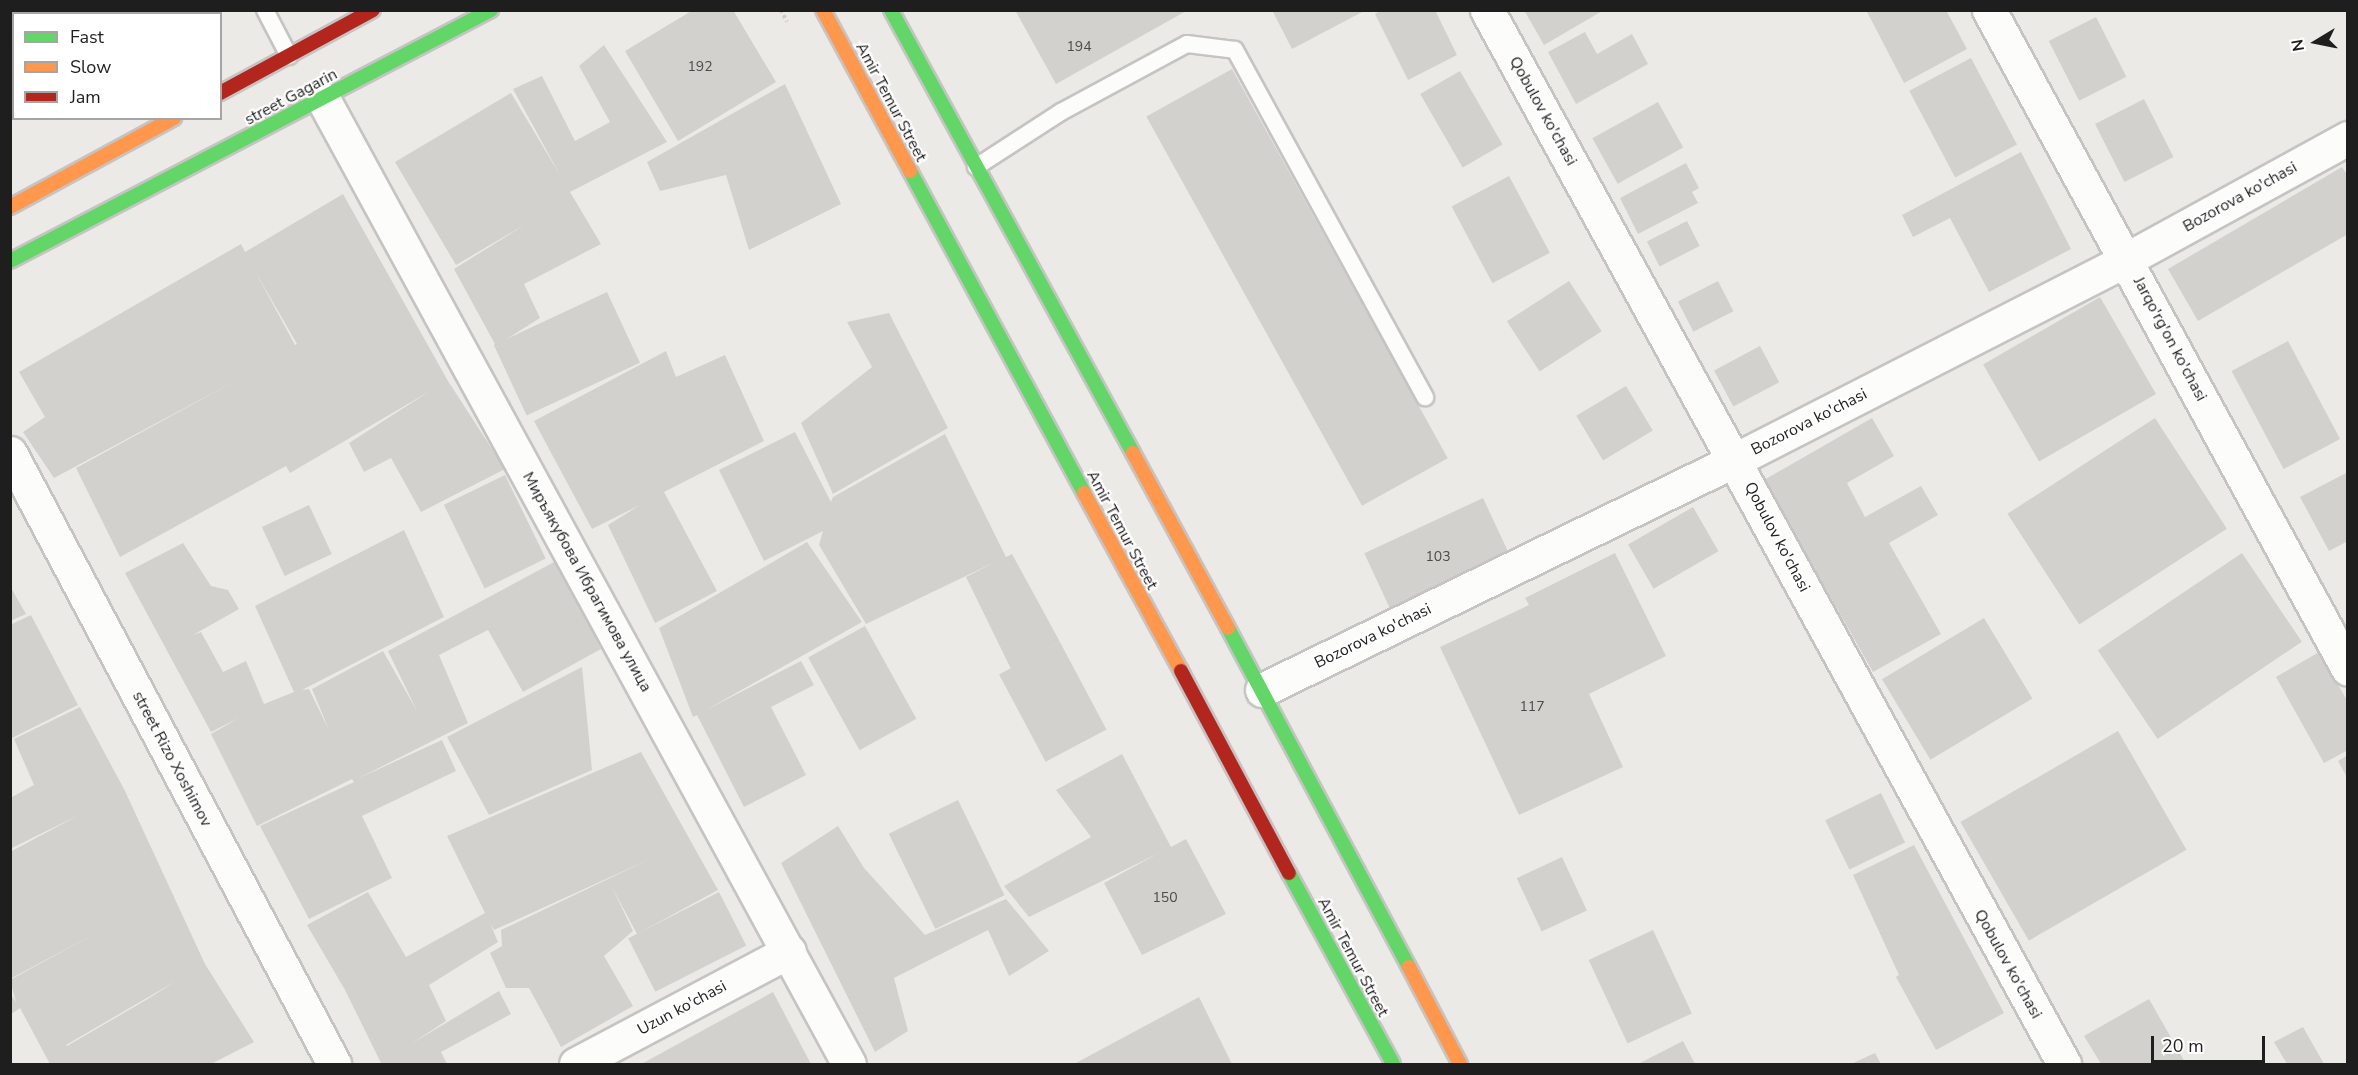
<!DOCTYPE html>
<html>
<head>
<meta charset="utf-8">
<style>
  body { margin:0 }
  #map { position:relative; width:2358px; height:1075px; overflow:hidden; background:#eceae7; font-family:"Nunito Sans",sans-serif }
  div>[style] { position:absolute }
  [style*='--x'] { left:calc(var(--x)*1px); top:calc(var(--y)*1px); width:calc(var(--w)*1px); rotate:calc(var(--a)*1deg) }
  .building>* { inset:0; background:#d3d1ce; transform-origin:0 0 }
  .path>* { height:4px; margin-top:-2px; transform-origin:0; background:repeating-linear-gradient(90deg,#d6c8c6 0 3px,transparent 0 6px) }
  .roads { filter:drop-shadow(2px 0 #c5c4c3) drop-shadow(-2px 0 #c5c4c3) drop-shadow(0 2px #c5c4c3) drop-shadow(0 -2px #c5c4c3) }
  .lane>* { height:16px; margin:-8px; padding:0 8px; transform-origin:8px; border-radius:8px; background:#fcfcfb }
  .street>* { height:33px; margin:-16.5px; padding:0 16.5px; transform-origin:16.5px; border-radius:16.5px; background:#fcfcfb }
  .fast>* { height:14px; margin:-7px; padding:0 7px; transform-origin:7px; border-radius:7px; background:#63d668 }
  .slow>* { height:14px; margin:-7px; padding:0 7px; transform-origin:7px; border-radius:7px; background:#ff974d }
  .jam>* { height:14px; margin:-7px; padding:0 7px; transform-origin:7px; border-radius:7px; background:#b3261e }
  span { translate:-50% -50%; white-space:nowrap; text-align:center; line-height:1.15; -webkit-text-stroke:4.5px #fff; paint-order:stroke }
  .number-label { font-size:14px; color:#4b4b4a }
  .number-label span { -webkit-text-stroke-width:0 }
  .street-label { font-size:16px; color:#1e1e1e }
  .frame { position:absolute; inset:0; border:12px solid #1e1e1e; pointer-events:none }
  .legend { position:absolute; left:12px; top:12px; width:210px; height:108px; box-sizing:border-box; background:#fff; border:2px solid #a5a5a5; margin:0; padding:8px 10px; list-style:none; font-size:18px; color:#1e1e1e }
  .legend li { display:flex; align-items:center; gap:12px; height:30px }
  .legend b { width:30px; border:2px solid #a5a5a5 }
  .north { position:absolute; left:2286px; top:12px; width:60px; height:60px; -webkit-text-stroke:4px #fff; paint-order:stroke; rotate:260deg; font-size:16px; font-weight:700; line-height:24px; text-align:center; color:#1e1e1e }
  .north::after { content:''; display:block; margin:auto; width:21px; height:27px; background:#1e1e1e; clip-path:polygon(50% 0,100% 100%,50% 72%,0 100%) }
  .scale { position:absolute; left:2151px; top:1036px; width:114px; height:27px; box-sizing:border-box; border:3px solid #1e1e1e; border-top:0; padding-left:8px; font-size:18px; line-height:21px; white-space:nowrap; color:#1e1e1e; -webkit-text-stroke:4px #fff; paint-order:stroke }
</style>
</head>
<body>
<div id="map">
  <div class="building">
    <div style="clip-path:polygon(17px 10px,68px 10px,65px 14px)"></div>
    <div style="left:74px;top:10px;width:63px;height:4px"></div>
    <div style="clip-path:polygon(139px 10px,195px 10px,190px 14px)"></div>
    <div style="clip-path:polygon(693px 10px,733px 10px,776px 82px,678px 141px,625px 51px)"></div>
    <div style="clip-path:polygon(1015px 10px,1188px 10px,1056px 84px)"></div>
    <div style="clip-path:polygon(1272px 10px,1366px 10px,1292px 49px)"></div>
    <div style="clip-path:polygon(1381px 10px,1435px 10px,1457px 55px,1408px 80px,1375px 14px)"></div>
    <div style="clip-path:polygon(1524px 10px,1604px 10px,1544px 45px)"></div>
    <div style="clip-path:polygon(1866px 10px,1946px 10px,1967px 49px,1904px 83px)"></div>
    <div style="clip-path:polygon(10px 13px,14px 19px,10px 120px)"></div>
    <div style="left:2096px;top:17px;width:67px;height:53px;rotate:63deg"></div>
    <div style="clip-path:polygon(1585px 32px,1597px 54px,1632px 34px,1648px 64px,1576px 104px,1548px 52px)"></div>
    <div style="clip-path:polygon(604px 45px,667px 142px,570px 192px,601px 244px,524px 284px,540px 318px,496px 346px,454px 269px,526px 224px,456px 265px,395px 162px,511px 93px,560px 175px,513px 89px,542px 76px,575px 141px,610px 122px,579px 66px)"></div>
    <div style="left:1971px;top:58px;width:98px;height:70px;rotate:62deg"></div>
    <div style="left:1232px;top:69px;width:445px;height:98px;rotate:61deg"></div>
    <div style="left:1460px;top:71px;width:85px;height:46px;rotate:60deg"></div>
    <div style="clip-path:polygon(785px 84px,841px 204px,749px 250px,726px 175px,660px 191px,647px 162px)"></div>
    <div style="left:2144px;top:99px;width:65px;height:55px;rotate:63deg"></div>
    <div style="left:1658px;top:102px;width:52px;height:75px;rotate:61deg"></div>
    <div style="clip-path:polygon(2021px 152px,2071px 249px,1989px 292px,1950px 218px,1913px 237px,1902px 215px)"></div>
    <div style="clip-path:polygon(1686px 163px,1699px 188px,1692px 192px,1698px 203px,1638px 234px,1620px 198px)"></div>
    <div style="clip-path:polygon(2342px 167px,2348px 176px,2348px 234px,2198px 321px,2168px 269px)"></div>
    <div style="left:1509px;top:176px;width:87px;height:65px;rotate:62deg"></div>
    <div style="clip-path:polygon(evenodd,343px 194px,448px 381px,505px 469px,421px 512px,391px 458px,364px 472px,349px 443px,430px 391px,290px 473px,286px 466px,120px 557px,76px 468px,237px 380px,54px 478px,23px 432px,45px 417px,19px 372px,241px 244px,245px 252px,343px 194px,255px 271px,297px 344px,295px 345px,255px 271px)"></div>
    <div style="left:1687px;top:221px;width:28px;height:45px;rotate:63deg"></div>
    <div style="left:1569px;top:281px;width:60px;height:74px;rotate:57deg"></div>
    <div style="left:1718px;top:281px;width:34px;height:45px;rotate:63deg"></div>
    <div style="left:607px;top:292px;width:78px;height:125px;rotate:65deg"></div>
    <div style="left:2100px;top:297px;width:112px;height:135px;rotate:60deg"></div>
    <div style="clip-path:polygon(889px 313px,948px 428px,833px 494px,801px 423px,872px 367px,847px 322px)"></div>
    <div style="left:2288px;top:341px;width:111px;height:64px;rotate:62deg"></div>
    <div style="left:1760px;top:346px;width:41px;height:52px;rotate:62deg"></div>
    <div style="clip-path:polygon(666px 351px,676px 377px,725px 355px,764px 441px,664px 492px,717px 591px,655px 623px,608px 525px,640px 505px,592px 529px,534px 421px)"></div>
    <div style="left:1626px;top:386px;width:52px;height:58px;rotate:59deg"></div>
    <div style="clip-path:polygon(1872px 418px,1894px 456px,1847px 483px,1865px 517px,1921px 486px,1938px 515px,1889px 543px,1941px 634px,1873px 672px,1764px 480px)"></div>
    <div style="left:2155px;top:418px;width:132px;height:176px;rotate:57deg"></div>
    <div style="clip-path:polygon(795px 432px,831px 502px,833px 497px,945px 434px,1006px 557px,1012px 554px,1060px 642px,1011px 669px,966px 577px,997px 561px,866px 624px,819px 545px,823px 531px,764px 561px,719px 470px)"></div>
    <div style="clip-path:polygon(2348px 472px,2348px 541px,2329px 551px,2300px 497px)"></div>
    <div style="left:505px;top:475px;width:93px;height:68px;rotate:64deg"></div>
    <div style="left:1483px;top:498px;width:63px;height:131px;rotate:65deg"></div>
    <div style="left:309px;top:505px;width:54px;height:52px;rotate:65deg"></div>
    <div style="left:1693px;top:507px;width:51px;height:75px;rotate:60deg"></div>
    <div style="clip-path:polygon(404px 530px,444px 617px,302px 690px,309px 689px,329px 730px,312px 689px,383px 651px,417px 711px,388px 651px,556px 561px,601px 649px,523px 692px,488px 630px,439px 655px,468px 723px,357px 779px,442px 740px,456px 771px,362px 816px,392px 878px,309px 919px,260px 826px,354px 782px,352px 779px,257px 826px,211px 734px,239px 718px,211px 732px,125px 573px,183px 543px,211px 586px,228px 590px,239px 609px,193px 635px,201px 632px,223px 672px,246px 661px,264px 704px,294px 692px,255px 606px)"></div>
    <div style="clip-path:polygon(807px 542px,862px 622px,706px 710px,801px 661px,814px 685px,771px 707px,806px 775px,744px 807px,697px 715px,693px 717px,659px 628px)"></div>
    <div style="clip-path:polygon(1615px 553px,1666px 656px,1589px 694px,1623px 767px,1519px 815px,1440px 647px,1529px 605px,1525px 598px)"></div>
    <div style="left:2242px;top:553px;width:107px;height:174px;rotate:56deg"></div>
    <div style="clip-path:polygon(10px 586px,26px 614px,10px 621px)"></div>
    <div style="clip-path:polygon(31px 615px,78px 705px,10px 739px,10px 625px)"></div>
    <div style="left:1984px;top:618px;width:94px;height:119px;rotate:59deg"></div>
    <div style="left:865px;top:626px;width:106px;height:65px;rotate:61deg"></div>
    <div style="left:1060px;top:642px;width:99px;height:69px;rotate:62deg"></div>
    <div style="clip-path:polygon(2319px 652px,2348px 702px,2348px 750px,2324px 763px,2276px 677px)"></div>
    <div style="clip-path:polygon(582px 667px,592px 770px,489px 815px,447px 737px)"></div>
    <div style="clip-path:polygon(evenodd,80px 707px,125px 791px,205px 964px,254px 1042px,211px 1064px,50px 1064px,20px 1008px,10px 1015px,10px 993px,16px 1002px,10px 980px,98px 932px,10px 979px,10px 852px,79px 815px,10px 849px,10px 798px,34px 785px,14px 739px,80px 707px,176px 981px,146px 1000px,67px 1046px,66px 1045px,176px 981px)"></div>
    <div style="left:2118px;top:731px;width:137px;height:182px;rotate:60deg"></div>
    <div style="clip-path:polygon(641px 752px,718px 890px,637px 934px,612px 887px,633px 931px,604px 956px,633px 1006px,561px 1047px,529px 988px,506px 988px,490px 953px,502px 946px,501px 930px,650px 859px,494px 930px,490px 923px,498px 942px,429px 985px,446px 1021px,411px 1044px,499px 991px,511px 1014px,441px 1052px,447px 1064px,378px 1064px,381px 1063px,345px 990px,307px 925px,368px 892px,406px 957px,485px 913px,447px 836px)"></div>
    <div style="clip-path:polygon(1122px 754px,1171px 847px,1186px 839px,1226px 914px,1142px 955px,1104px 883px,1159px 853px,1029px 917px,1004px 886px,1091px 837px,1056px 790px)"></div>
    <div style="clip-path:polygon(2348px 755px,2348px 779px,2338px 761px)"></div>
    <div style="left:1881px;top:793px;width:55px;height:62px;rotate:64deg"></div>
    <div style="left:958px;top:800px;width:106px;height:77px;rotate:64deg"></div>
    <div style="clip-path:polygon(838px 826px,864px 868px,925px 935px,1006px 899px,1049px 951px,1009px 976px,988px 930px,894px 978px,908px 1031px,875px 1052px,781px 863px)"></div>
    <div style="clip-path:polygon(1914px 845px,2004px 1013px,1936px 1050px,1896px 977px,1899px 975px,1853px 875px)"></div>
    <div style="left:1562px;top:857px;width:59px;height:50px;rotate:65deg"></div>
    <div style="left:719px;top:892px;width:60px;height:102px;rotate:63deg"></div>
    <div style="left:1653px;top:930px;width:92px;height:71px;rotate:65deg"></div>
    <div style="clip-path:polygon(773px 992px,811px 1064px,641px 1064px,645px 1062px)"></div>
    <div style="clip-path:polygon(1199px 997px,1232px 1064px,1074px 1064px)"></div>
    <div style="clip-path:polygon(2149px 999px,2186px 1064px,2101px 1064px,2084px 1036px)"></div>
    <div style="clip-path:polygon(2303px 1027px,2324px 1064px,2287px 1064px,2274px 1042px)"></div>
    <div style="clip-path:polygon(1683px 1041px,1695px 1064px,1638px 1064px)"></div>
    <div style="clip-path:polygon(1875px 1053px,1881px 1064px,1851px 1064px)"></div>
  </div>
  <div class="path">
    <div style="--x:781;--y:10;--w:13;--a:63"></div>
  </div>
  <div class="roads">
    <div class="lane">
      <div style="--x:265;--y:10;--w:52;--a:62.4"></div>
      <div style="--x:976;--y:167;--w:101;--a:-32.9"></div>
      <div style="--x:1061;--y:112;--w:143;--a:-28.4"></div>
      <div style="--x:1187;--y:44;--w:48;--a:7.1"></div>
      <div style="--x:1235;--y:50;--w:396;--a:61.3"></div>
    </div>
    <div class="street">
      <div style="--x:1487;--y:10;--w:1202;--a:61.3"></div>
      <div style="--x:1989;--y:10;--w:750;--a:61.42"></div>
      <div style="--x:323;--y:99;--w:1099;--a:61.41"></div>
      <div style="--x:10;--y:453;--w:692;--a:62.06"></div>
      <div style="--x:1262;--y:690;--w:526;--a:-25.93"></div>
      <div style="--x:1735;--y:460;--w:441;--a:-27.1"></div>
      <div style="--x:2127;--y:259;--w:252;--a:-28.7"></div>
      <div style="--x:576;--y:1064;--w:241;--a:-27.9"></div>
    </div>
    <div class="fast">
      <div style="--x:891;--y:10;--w:505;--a:61.35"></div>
      <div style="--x:910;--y:171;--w:366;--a:61.6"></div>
      <div style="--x:10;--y:261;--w:543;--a:-27.56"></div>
      <div style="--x:1228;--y:628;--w:384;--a:61.9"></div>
      <div style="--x:1289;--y:873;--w:217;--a:61.4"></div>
    </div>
    <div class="slow">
      <div style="--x:823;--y:10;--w:183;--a:61.6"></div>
      <div style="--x:10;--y:207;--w:187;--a:-28.5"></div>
      <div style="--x:1133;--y:453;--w:199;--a:61.5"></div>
      <div style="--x:1084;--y:493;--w:203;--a:61.4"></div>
      <div style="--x:1409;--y:967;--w:110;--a:62.3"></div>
    </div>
    <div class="jam">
      <div style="--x:220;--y:93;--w:174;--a:-28.5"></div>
      <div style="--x:1181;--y:671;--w:229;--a:61.9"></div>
    </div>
  </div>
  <div class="number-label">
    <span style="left:1079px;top:47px">194</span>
    <span style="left:700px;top:67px">192</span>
    <span style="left:1438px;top:557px">103</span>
    <span style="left:1532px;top:707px">117</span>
    <span style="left:1165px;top:898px">150</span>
  </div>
  <div class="street-label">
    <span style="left:291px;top:97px;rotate:-28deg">street Gagarin</span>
    <span style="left:891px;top:102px;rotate:62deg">Amir Temur Street</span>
    <span style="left:1543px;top:111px;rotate:61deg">Qobulov ko'chasi</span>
    <span style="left:2240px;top:197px;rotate:-29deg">Bozorova ko'chasi</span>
    <span style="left:2170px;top:339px;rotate:62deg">Jarqo'rg'on ko'chasi</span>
    <span style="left:1809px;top:422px;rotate:-27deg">Bozorova ko'chasi</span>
    <span style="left:1122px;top:530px;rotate:62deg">Amir Temur Street</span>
    <span style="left:1777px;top:537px;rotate:62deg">Qobulov ko'chasi</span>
    <span style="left:587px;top:582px;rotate:61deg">Миръякубова Ибрагимова улица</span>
    <span style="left:1373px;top:636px;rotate:-26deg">Bozorova ko'chasi</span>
    <span style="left:172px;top:759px;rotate:62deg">street Rizo Xoshimov</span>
    <span style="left:1353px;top:957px;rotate:62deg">Amir Temur Street</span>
    <span style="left:2008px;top:964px;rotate:61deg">Qobulov ko'chasi</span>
    <span style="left:682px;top:1008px;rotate:-28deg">Uzun ko'chasi</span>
  </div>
  <div class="frame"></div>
  <ul class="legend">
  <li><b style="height:8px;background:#63d668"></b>Fast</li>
  <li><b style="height:8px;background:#ff974d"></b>Slow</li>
  <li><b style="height:8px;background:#b3261e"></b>Jam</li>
  </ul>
  <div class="north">N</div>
  <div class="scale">20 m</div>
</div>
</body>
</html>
